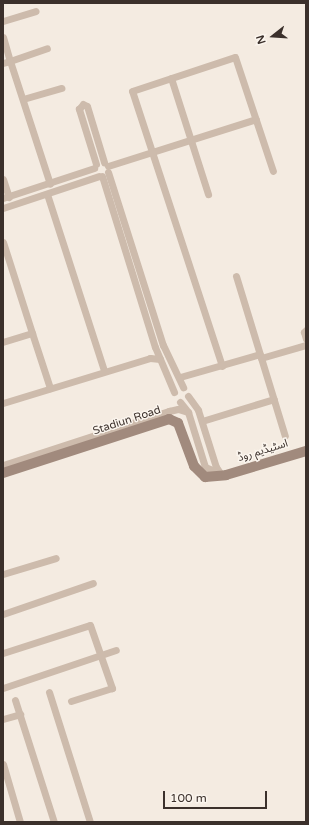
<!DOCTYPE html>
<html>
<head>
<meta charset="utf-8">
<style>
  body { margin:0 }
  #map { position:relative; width:309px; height:825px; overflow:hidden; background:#f4ebe1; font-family:"Varela Round","Noto Sans Arabic",sans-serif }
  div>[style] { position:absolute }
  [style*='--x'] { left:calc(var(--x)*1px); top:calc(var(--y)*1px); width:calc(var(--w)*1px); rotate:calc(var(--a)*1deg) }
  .street>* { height:7px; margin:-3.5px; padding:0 3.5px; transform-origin:3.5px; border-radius:3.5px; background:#cdbbac }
  .secondary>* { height:10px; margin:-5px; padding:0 5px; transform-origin:5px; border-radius:5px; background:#a18a7d }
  span { translate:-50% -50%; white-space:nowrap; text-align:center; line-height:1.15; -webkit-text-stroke:3px #fbf5ee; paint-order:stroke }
  .street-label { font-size:11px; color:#3b302b }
  .frame { position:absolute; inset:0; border:4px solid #3b302b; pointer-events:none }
  .north { position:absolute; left:253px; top:16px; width:40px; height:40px; -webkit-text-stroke:3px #fbf5ee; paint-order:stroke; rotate:253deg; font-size:11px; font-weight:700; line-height:16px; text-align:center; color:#3b302b }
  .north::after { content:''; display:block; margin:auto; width:14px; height:18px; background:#3b302b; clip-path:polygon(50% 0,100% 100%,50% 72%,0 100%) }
  .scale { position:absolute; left:163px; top:791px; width:104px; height:18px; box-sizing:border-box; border:2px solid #3b302b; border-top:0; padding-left:5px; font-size:12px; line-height:14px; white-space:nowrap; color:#3b302b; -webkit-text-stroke:3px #fbf5ee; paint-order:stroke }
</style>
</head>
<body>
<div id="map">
  <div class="street">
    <div style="--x:3;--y:21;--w:34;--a:-17"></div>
    <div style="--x:3;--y:37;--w:25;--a:74"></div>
    <div style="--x:10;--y:61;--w:39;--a:-19"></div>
    <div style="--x:3;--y:63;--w:7;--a:-16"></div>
    <div style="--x:10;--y:61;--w:129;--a:72"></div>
    <div style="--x:171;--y:78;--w:122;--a:72.3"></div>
    <div style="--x:23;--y:99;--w:40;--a:-16"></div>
    <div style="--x:96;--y:164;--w:58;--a:-107.2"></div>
    <div style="--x:79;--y:109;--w:6;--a:-51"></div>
    <div style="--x:83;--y:104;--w:4;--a:27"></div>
    <div style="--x:87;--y:106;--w:59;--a:73.1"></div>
    <div style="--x:108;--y:166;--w:155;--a:-17.6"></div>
    <div style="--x:108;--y:172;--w:182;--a:72.4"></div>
    <div style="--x:163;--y:345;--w:47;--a:64.5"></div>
    <div style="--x:102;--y:176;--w:179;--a:72.8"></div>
    <div style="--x:155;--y:347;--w:49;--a:67.1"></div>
    <div style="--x:3;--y:179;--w:19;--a:72"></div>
    <div style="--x:47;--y:194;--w:186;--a:72.1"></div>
    <div style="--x:3;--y:198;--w:96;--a:-18.2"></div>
    <div style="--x:3;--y:208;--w:101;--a:-18.4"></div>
    <div style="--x:3;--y:242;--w:96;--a:72.3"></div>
    <div style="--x:32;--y:333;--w:30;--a:163"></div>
    <div style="--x:236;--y:276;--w:167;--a:73"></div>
    <div style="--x:306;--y:330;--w:3;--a:135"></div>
    <div style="--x:304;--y:332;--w:7;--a:74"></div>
    <div style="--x:32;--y:333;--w:58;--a:71.9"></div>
    <div style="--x:261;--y:358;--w:47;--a:-16.1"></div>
    <div style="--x:222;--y:366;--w:289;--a:-108.1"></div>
    <div style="--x:132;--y:91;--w:108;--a:-18.3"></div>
    <div style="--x:235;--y:57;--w:120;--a:71.6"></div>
    <div style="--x:180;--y:377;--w:83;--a:-16"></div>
    <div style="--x:188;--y:396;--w:17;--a:54"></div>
    <div style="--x:198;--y:410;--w:60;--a:72.5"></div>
    <div style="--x:216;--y:467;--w:7;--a:56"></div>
    <div style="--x:180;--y:402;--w:13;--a:51"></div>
    <div style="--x:188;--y:412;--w:58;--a:72.8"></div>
    <div style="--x:205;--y:467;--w:16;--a:22"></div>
    <div style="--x:3;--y:403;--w:154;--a:-17"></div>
    <div style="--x:150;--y:358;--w:10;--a:6"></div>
    <div style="--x:202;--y:421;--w:75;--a:-17"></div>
    <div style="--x:3;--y:465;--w:175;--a:-18"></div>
    <div style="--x:169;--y:411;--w:9;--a:-13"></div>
    <div style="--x:178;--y:409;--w:10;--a:17"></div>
    <div style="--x:3;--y:574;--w:55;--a:-16.8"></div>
    <div style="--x:3;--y:614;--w:95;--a:-19"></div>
    <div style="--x:3;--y:653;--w:91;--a:-17.8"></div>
    <div style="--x:90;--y:625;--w:67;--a:70.8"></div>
    <div style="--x:112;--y:688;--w:43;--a:162.4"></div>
    <div style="--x:3;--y:688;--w:119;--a:-18.6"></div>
    <div style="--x:49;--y:692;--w:136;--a:72.5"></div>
    <div style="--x:15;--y:700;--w:128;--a:72.3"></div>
    <div style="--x:3;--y:719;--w:18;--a:-16"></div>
    <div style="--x:3;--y:764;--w:60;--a:73.7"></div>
  </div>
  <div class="secondary">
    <div style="--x:3;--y:473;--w:175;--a:-18"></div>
    <div style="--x:169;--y:419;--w:10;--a:24"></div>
    <div style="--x:178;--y:423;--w:46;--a:69.6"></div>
    <div style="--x:194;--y:466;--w:16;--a:45"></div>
    <div style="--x:205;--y:477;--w:21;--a:-5"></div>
    <div style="--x:226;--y:475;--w:84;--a:-16.7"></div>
  </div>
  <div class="street-label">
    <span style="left:127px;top:421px;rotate:-18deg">Stadiun Road</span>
    <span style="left:263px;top:451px;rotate:-17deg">اسٹیڈیم روڈ</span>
  </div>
  <div class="frame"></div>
  <div class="north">N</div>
  <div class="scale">100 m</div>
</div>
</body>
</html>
